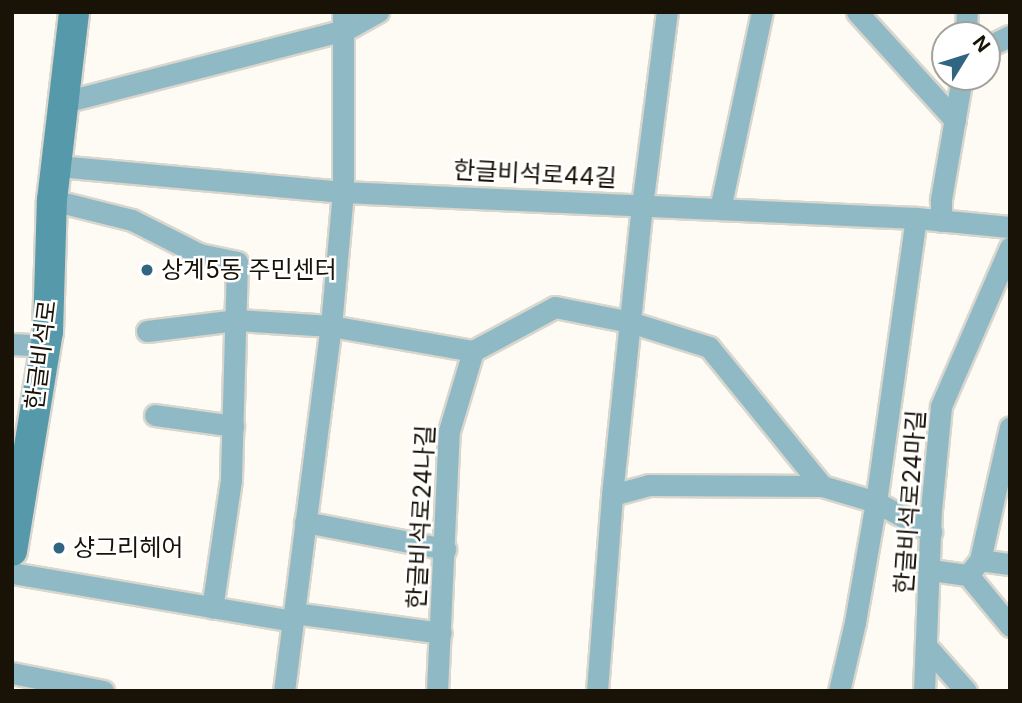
<!DOCTYPE html>
<html>
<head>
<meta charset="utf-8">
<style>
  body { margin:0 }
  #map { position:relative; width:1022px; height:703px; overflow:hidden; background:#fefbf4; font-family:Inter,"Noto Sans KR",sans-serif }
  div>[style] { position:absolute }
  [style*='--x'] { left:calc(var(--x)*1px); top:calc(var(--y)*1px); width:calc(var(--w)*1px); rotate:calc(var(--a)*1deg) }
  .roads { filter:drop-shadow(2px 0 #d9d6ce) drop-shadow(-2px 0 #d9d6ce) drop-shadow(0 2px #d9d6ce) drop-shadow(0 -2px #d9d6ce) }
  .minor>* { height:21px; margin:-10.5px; padding:0 10.5px; transform-origin:10.5px; border-radius:10.5px; background:#8fbac5 }
  .secondary>* { height:30px; margin:-15px; padding:0 15px; transform-origin:15px; border-radius:15px; background:#59a }
  .dots>* { width:19px; height:19px; translate:-50% -50%; box-sizing:border-box; border:4px solid #fff; border-radius:50% }
  span { translate:-50% -50%; white-space:nowrap; text-align:center; line-height:1.15; -webkit-text-stroke:5px #fff; paint-order:stroke }
  .street-label { font-size:24px; color:#191307 }
  .poi-label { font-size:24px; color:#191307 }
  .left { translate:0 -50%; text-align:left }
  .frame { position:absolute; inset:0; border:14px solid #191307; pointer-events:none }
  .north { position:absolute; left:931px; top:21px; width:70px; height:70px; box-sizing:border-box; background:#fff; border:2px solid #a3a19c; border-radius:50%; rotate:52deg; font-size:19px; font-weight:700; line-height:28px; text-align:center; color:#191307 }
  .north::after { content:''; display:block; margin:auto; width:24px; height:32px; background:#306682; clip-path:polygon(50% 0,100% 100%,50% 72%,0 100%) }
</style>
</head>
<body>
<div id="map">
  <div class="roads">
    <div class="minor">
      <div style="--x:857;--y:12;--w:146;--a:47.8"></div>
      <div style="--x:966;--y:35;--w:23;--a:-88"></div>
      <div style="--x:987;--y:47;--w:25;--a:-26"></div>
      <div style="--x:64;--y:102;--w:290;--a:-14.4"></div>
      <div style="--x:345;--y:30;--w:38;--a:-29"></div>
      <div style="--x:58;--y:166;--w:286;--a:5.2"></div>
      <div style="--x:343;--y:192;--w:574;--a:2.6"></div>
      <div style="--x:916;--y:218;--w:94;--a:5.5"></div>
      <div style="--x:52;--y:200;--w:82;--a:14"></div>
      <div style="--x:132;--y:220;--w:75;--a:26.9"></div>
      <div style="--x:199;--y:254;--w:39;--a:12"></div>
      <div style="--x:237;--y:262;--w:218;--a:91.6"></div>
      <div style="--x:231;--y:480;--w:129;--a:98.4"></div>
      <div style="--x:720;--y:209;--w:201;--a:-78"></div>
      <div style="--x:941;--y:221;--w:22;--a:-90"></div>
      <div style="--x:941;--y:199;--w:124;--a:-80.2"></div>
      <div style="--x:147;--y:331;--w:91;--a:-7"></div>
      <div style="--x:237;--y:320;--w:94;--a:3.7"></div>
      <div style="--x:331;--y:326;--w:144;--a:10"></div>
      <div style="--x:12;--y:344;--w:34;--a:3"></div>
      <div style="--x:155;--y:415;--w:79;--a:8"></div>
      <div style="--x:612;--y:495;--w:38;--a:-15"></div>
      <div style="--x:649;--y:485;--w:173;--a:0.3"></div>
      <div style="--x:305;--y:522;--w:143;--a:10.9"></div>
      <div style="--x:980;--y:560;--w:30;--a:8"></div>
      <div style="--x:931;--y:570;--w:37;--a:8"></div>
      <div style="--x:968;--y:575;--w:66;--a:50.5"></div>
      <div style="--x:12;--y:573;--w:285;--a:9.7"></div>
      <div style="--x:968;--y:575;--w:19;--a:-51"></div>
      <div style="--x:980;--y:560;--w:136;--a:-77.3"></div>
      <div style="--x:294;--y:613;--w:148;--a:7.7"></div>
      <div style="--x:927;--y:647;--w:59;--a:48.4"></div>
      <div style="--x:12;--y:673;--w:93;--a:11.2"></div>
      <div style="--x:284;--y:691;--w:368;--a:-82.7"></div>
      <div style="--x:331;--y:326;--w:135;--a:-84.9"></div>
      <div style="--x:343;--y:192;--w:180;--a:-90"></div>
      <div style="--x:437;--y:691;--w:260;--a:-87.4"></div>
      <div style="--x:449;--y:431;--w:84;--a:-73.3"></div>
      <div style="--x:473;--y:351;--w:93;--a:-28.2"></div>
      <div style="--x:555;--y:307;--w:76;--a:11.3"></div>
      <div style="--x:630;--y:322;--w:83;--a:17.6"></div>
      <div style="--x:709;--y:347;--w:179;--a:50.9"></div>
      <div style="--x:822;--y:486;--w:56;--a:16.5"></div>
      <div style="--x:876;--y:502;--w:63;--a:28.6"></div>
      <div style="--x:597;--y:691;--w:197;--a:-85.6"></div>
      <div style="--x:612;--y:495;--w:291;--a:-84.1"></div>
      <div style="--x:642;--y:206;--w:196;--a:-82.7"></div>
      <div style="--x:839;--y:691;--w:71;--a:-76.9"></div>
      <div style="--x:855;--y:622;--w:122;--a:-80.1"></div>
      <div style="--x:876;--y:502;--w:287;--a:-82"></div>
      <div style="--x:924;--y:691;--w:181;--a:-87.8"></div>
      <div style="--x:931;--y:510;--w:104;--a:-84.5"></div>
      <div style="--x:941;--y:406;--w:173;--a:-66.5"></div>
    </div>
    <div class="secondary">
      <div style="--x:12;--y:551;--w:222;--a:-80.7"></div>
      <div style="--x:48;--y:332;--w:132;--a:-88.3"></div>
      <div style="--x:52;--y:200;--w:189;--a:-83.3"></div>
    </div>
  </div>
  <div class="dots">
    <div style="left:147px;top:270px;background:#306682"></div>
    <div style="left:59px;top:548px;background:#306682"></div>
  </div>
  <div class="street-label">
    <span style="left:535px;top:174px;rotate:3deg">한글비석로44길</span>
    <span style="left:41px;top:355px;rotate:-83deg">한글비석로</span>
    <span style="left:910px;top:502px;rotate:-86deg">한글비석로24마길</span>
    <span style="left:421px;top:517px;rotate:-87deg">한글비석로24나길</span>
  </div>
  <div class="poi-label">
    <span class="left" style="left:161px;top:270px">상계5동 주민센터</span>
    <span class="left" style="left:73px;top:548px">샹그리헤어</span>
  </div>
  <div class="frame"></div>
  <div class="north">N</div>
</div>
</body>
</html>
